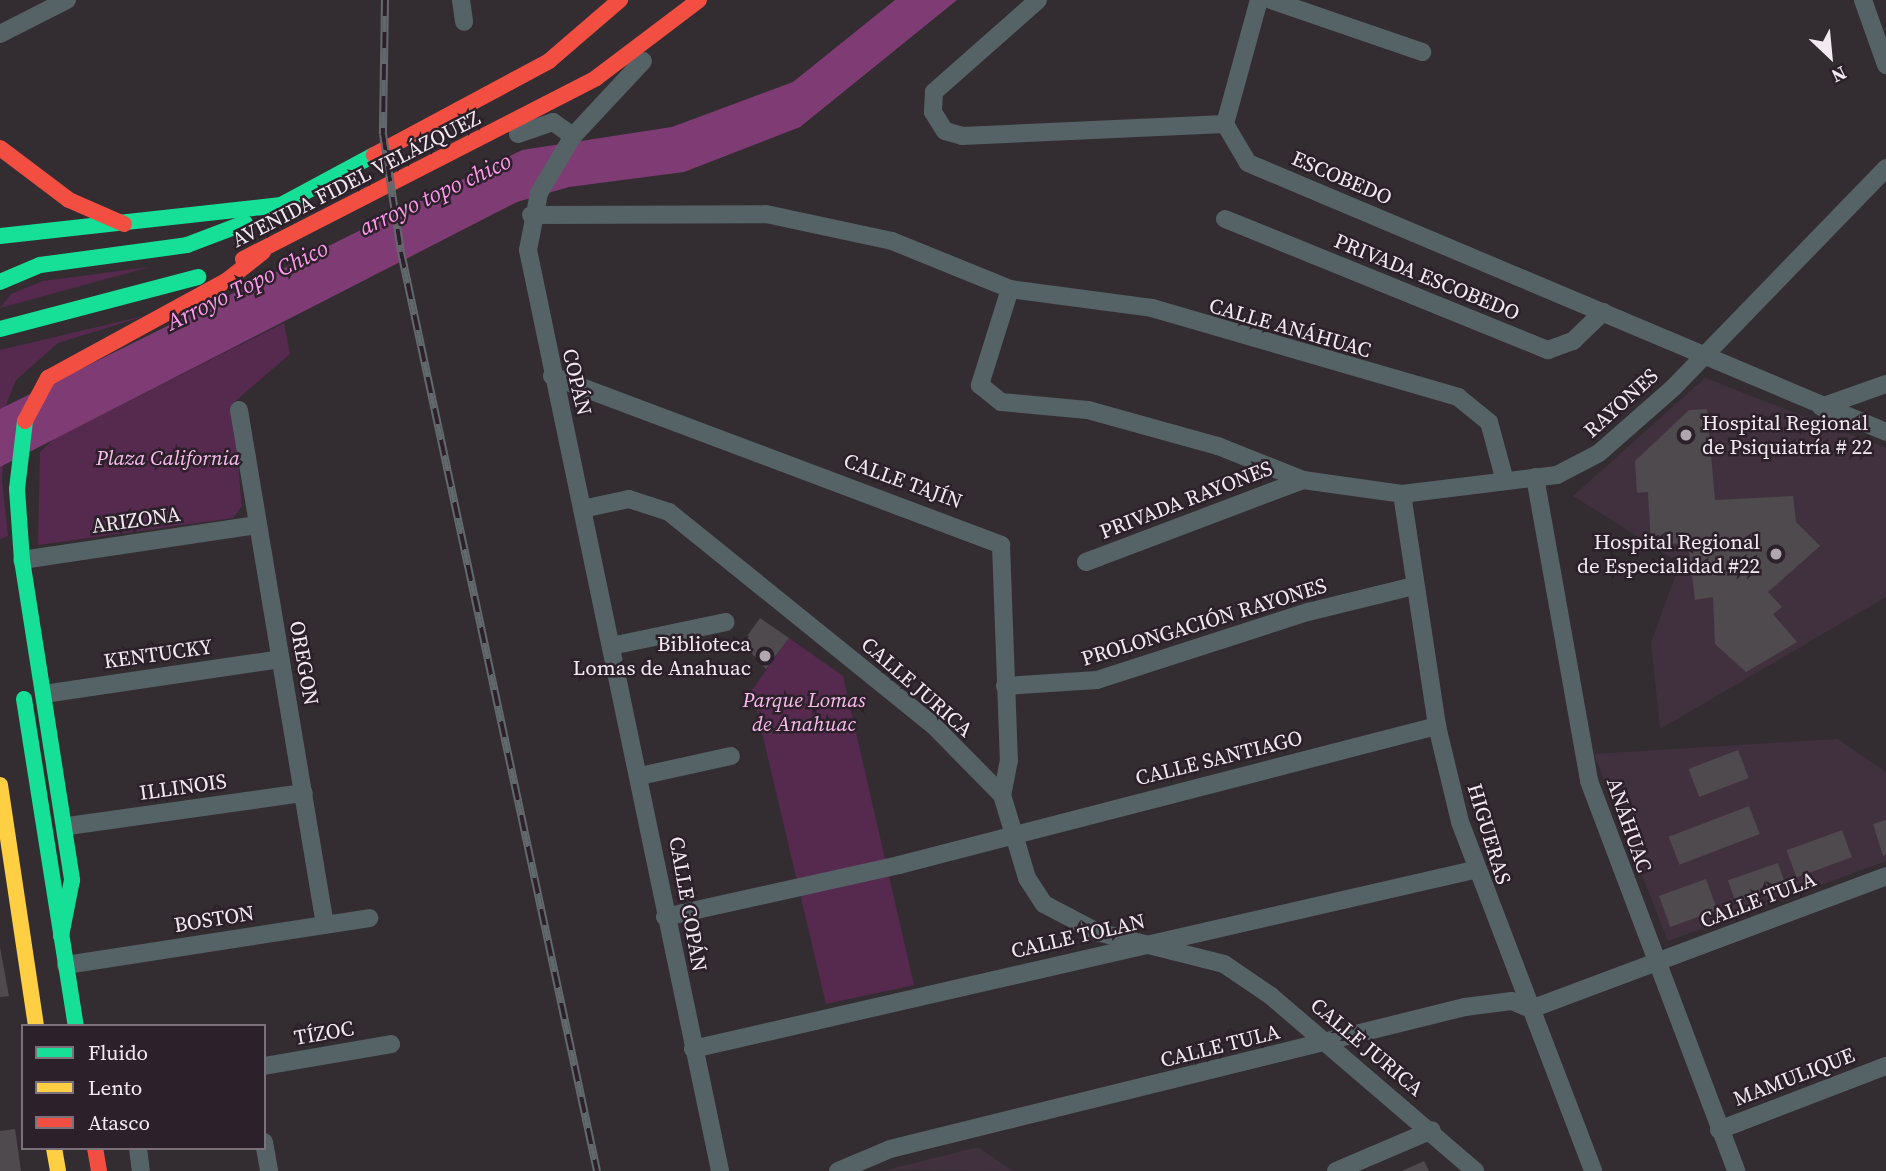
<!DOCTYPE html>
<html>
<head>
<meta charset="utf-8">
<style>
  body { margin:0 }
  #map { position:relative; width:1886px; height:1171px; overflow:hidden; background:#332d32; font-family:"Source Serif 4",serif }
  div>[style] { position:absolute }
  [style*='--x'] { left:calc(var(--x)*1px); top:calc(var(--y)*1px); width:calc(var(--w)*1px); rotate:calc(var(--a)*1deg) }
  .built>* { inset:0; background:#41313e }
  .green>* { inset:0; background:#56294f }
  .water>* { inset:0; background:#7f3c74 }
  .building>* { inset:0; background:#4f4a4e; transform-origin:0 0 }
  .street>* { height:18px; margin:-9px; padding:0 9px; transform-origin:9px; border-radius:9px; background:#566366 }
  .fast>* { height:16px; margin:-8px; padding:0 8px; transform-origin:8px; border-radius:8px; background:#16e098 }
  .slow>* { height:16px; margin:-8px; padding:0 8px; transform-origin:8px; border-radius:8px; background:#ffcf43 }
  .jam>* { height:16px; margin:-8px; padding:0 8px; transform-origin:8px; border-radius:8px; background:#f24e42 }
  .rail>* { height:8px; margin-top:-4px; transform-origin:0; background:repeating-linear-gradient(90deg,#2c202a 0 16px,#61696c 0 32px); box-sizing:border-box; border-block:2px solid #61696c }
  .dots>* { width:19px; height:19px; translate:-50% -50%; box-sizing:border-box; border:4px solid #2c202a; border-radius:50% }
  span { translate:-50% -50%; white-space:nowrap; text-align:center; line-height:1.15; -webkit-text-stroke:5px #2c202a; paint-order:stroke }
  .street-label { font-size:21px; color:#f3eaf1 }
  .poi-label { font-size:21px; color:#f3eaf1 }
  .left { translate:0 -50%; text-align:left }
  .right { translate:-100% -50%; text-align:right }
  .park-label { font-size:21px; color:#fabdee; font-style:italic }
  .water-label { font-size:23px; color:#ff9aed; font-style:italic }
  .legend { position:absolute; left:21px; top:1024px; width:245px; height:126px; box-sizing:border-box; background:#2c202a; border:2px solid #7c717a; margin:0; padding:9px 12px; list-style:none; font-size:21px; color:#f3eaf1 }
  .legend li { display:flex; align-items:center; gap:14px; height:35px }
  .legend b { width:35px; border:2px solid #7c717a }
  .north { position:absolute; left:1795px; top:21px; width:70px; height:70px; -webkit-text-stroke:5px #2c202a; paint-order:stroke; rotate:154deg; font-size:19px; font-weight:700; line-height:28px; text-align:center; color:#f3eaf1 }
  .north::after { content:''; display:block; margin:auto; width:24px; height:32px; background:#f3eaf1; clip-path:polygon(50% 0,100% 100%,50% 72%,0 100%) }
</style>
</head>
<body>
<div id="map">
  <div class="built">
    <div style="clip-path:polygon(1705px 378px,1886px 448px,1886px 597px,1660px 729px,1651px 643px,1680px 563px,1573px 496px)"></div>
    <div style="clip-path:polygon(1838px 739px,1886px 772px,1886px 861px,1668px 941px,1594px 754px)"></div>
    <div style="clip-path:polygon(978px 1147px,1013px 1171px,886px 1170px)"></div>
  </div>
  <div class="green">
    <div style="clip-path:polygon(150px 267px,0 308px,11px 294px,43px 281px)"></div>
    <div style="clip-path:polygon(148px 315px,58px 343px,16px 380px,7px 402px,2px 480px,8px 536px,0 539px,0 350px)"></div>
    <div style="clip-path:polygon(284px 323px,290px 354px,232px 404px,242px 506px,233px 518px,38px 545px,40px 452px,55px 438px)"></div>
    <div style="clip-path:polygon(789px 638px,843px 676px,914px 985px,826px 1004px,752px 690px)"></div>
  </div>
  <div class="water">
    <div style="clip-path:polygon(895px 0,957px 0,800px 127px,684px 172px,569px 187px,517px 202px,0 467px,0 409px,522px 150px,672px 127px,793px 82px)"></div>
  </div>
  <div class="building">
    <div style="clip-path:polygon(1707px 409px,1715px 500px,1793px 496px,1796px 522px,1820px 546px,1768px 592px,1782px 607px,1773px 614px,1797px 642px,1746px 672px,1715px 644px,1713px 597px,1695px 600px,1688px 543px,1651px 545px,1648px 492px,1637px 493px,1635px 461px,1689px 410px)"></div>
    <div style="clip-path:polygon(760px 618px,789px 638px,766px 669px,742px 643px)"></div>
    <div style="left:1738px;top:750px;width:30px;height:53px;rotate:69deg"></div>
    <div style="left:1749px;top:806px;width:30px;height:86px;rotate:69deg"></div>
    <div style="clip-path:polygon(1886px 820px,1886px 855px,1883px 856px,1873px 824px)"></div>
    <div style="left:1842px;top:830px;width:29px;height:59px;rotate:70deg"></div>
    <div style="left:1778px;top:863px;width:24px;height:53px;rotate:71deg"></div>
    <div style="left:1706px;top:879px;width:33px;height:50px;rotate:70deg"></div>
    <div style="clip-path:polygon(0 947px,9px 996px,0 997px)"></div>
    <div style="clip-path:polygon(15px 1129px,21px 1171px,0 1171px,0 1131px)"></div>
    <div style="clip-path:polygon(1424px 1161px,1429px 1171px,1402px 1171px)"></div>
  </div>
  <div class="street">
    <div style="--x:461;--y:0;--w:22;--a:82"></div>
    <div style="--x:1038;--y:0;--w:139;--a:138.5"></div>
    <div style="--x:934;--y:92;--w:20;--a:93"></div>
    <div style="--x:933;--y:112;--w:22;--a:58"></div>
    <div style="--x:945;--y:131;--w:18;--a:16"></div>
    <div style="--x:962;--y:136;--w:263;--a:-2.6"></div>
    <div style="--x:1271;--y:0;--w:160;--a:19"></div>
    <div style="--x:1863;--y:0;--w:69;--a:70.5"></div>
    <div style="--x:0;--y:34;--w:75;--a:-26.9"></div>
    <div style="--x:643;--y:61;--w:103;--a:133"></div>
    <div style="--x:573;--y:136;--w:66;--a:120.8"></div>
    <div style="--x:539;--y:193;--w:58;--a:100.9"></div>
    <div style="--x:528;--y:250;--w:941;--a:78.22"></div>
    <div style="--x:1225;--y:124;--w:45;--a:59.5"></div>
    <div style="--x:1248;--y:163;--w:692;--a:22.86"></div>
    <div style="--x:1225;--y:124;--w:129;--a:-74.7"></div>
    <div style="--x:518;--y:134;--w:37;--a:-19"></div>
    <div style="--x:553;--y:122;--w:24;--a:35"></div>
    <div style="--x:531;--y:215;--w:235;--a:-0.2"></div>
    <div style="--x:766;--y:214;--w:129;--a:12.1"></div>
    <div style="--x:892;--y:241;--w:127;--a:22.1"></div>
    <div style="--x:1010;--y:289;--w:143;--a:7.6"></div>
    <div style="--x:1152;--y:308;--w:319;--a:16.2"></div>
    <div style="--x:1458;--y:397;--w:40;--a:39"></div>
    <div style="--x:1489;--y:422;--w:61;--a:74.8"></div>
    <div style="--x:1225;--y:219;--w:349;--a:22.1"></div>
    <div style="--x:1548;--y:350;--w:27;--a:-20"></div>
    <div style="--x:1573;--y:341;--w:42;--a:-44"></div>
    <div style="--x:1010;--y:289;--w:101;--a:107.4"></div>
    <div style="--x:980;--y:385;--w:27;--a:39"></div>
    <div style="--x:1001;--y:402;--w:87;--a:5.3"></div>
    <div style="--x:1088;--y:410;--w:135;--a:15.5"></div>
    <div style="--x:1218;--y:446;--w:92;--a:21.8"></div>
    <div style="--x:1303;--y:480;--w:100;--a:8"></div>
    <div style="--x:1402;--y:494;--w:156;--a:-7"></div>
    <div style="--x:1557;--y:475;--w:47;--a:-27.6"></div>
    <div style="--x:1599;--y:453;--w:100;--a:-41.3"></div>
    <div style="--x:1674;--y:387;--w:305;--a:-45.9"></div>
    <div style="--x:552;--y:376;--w:480;--a:20.6"></div>
    <div style="--x:1001;--y:545;--w:215;--a:87.9"></div>
    <div style="--x:1009;--y:760;--w:36;--a:101"></div>
    <div style="--x:1821;--y:407;--w:69;--a:-19.5"></div>
    <div style="--x:239;--y:410;--w:522;--a:80.52"></div>
    <div style="--x:1535;--y:477;--w:309;--a:79.9"></div>
    <div style="--x:1589;--y:781;--w:417;--a:69.3"></div>
    <div style="--x:1402;--y:494;--w:235;--a:81.4"></div>
    <div style="--x:1437;--y:726;--w:99;--a:76.5"></div>
    <div style="--x:1460;--y:822;--w:373;--a:69.1"></div>
    <div style="--x:582;--y:509;--w:48;--a:-12"></div>
    <div style="--x:629;--y:499;--w:42;--a:18"></div>
    <div style="--x:669;--y:512;--w:341;--a:38.9"></div>
    <div style="--x:934;--y:726;--w:97;--a:45.4"></div>
    <div style="--x:1002;--y:795;--w:87;--a:73.2"></div>
    <div style="--x:1027;--y:878;--w:31;--a:57"></div>
    <div style="--x:1044;--y:904;--w:60;--a:27.8"></div>
    <div style="--x:1097;--y:932;--w:131;--a:14.1"></div>
    <div style="--x:1224;--y:964;--w:57;--a:34.2"></div>
    <div style="--x:1271;--y:996;--w:269;--a:40.6"></div>
    <div style="--x:22;--y:560;--w:238;--a:-8.5"></div>
    <div style="--x:1086;--y:562;--w:232;--a:-20.7"></div>
    <div style="--x:611;--y:646;--w:117;--a:-11.8"></div>
    <div style="--x:1005;--y:686;--w:92;--a:-3.7"></div>
    <div style="--x:1097;--y:680;--w:222;--a:-17.9"></div>
    <div style="--x:1308;--y:612;--w:109;--a:-13.8"></div>
    <div style="--x:44;--y:694;--w:239;--a:-8.4"></div>
    <div style="--x:640;--y:776;--w:93;--a:-12.4"></div>
    <div style="--x:68;--y:826;--w:238;--a:-8"></div>
    <div style="--x:665;--y:917;--w:240;--a:-12.5"></div>
    <div style="--x:899;--y:865;--w:556;--a:-14.49"></div>
    <div style="--x:66;--y:965;--w:307;--a:-8.8"></div>
    <div style="--x:693;--y:1049;--w:801;--a:-12.91"></div>
    <div style="--x:264;--y:1066;--w:129;--a:-9.8"></div>
    <div style="--x:1719;--y:1130;--w:179;--a:-21"></div>
    <div style="--x:264;--y:1142;--w:29;--a:80"></div>
    <div style="--x:138;--y:1148;--w:23;--a:83"></div>
    <div style="--x:838;--y:1171;--w:56;--a:-22.9"></div>
    <div style="--x:890;--y:1149;--w:592;--a:-13.87"></div>
    <div style="--x:1465;--y:1007;--w:47;--a:-7.3"></div>
    <div style="--x:1512;--y:1001;--w:21;--a:23"></div>
    <div style="--x:1531;--y:1009;--w:379;--a:-20.5"></div>
    <div style="--x:1336;--y:1171;--w:104;--a:-23.1"></div>
  </div>
  <div class="fast">
    <div style="--x:0;--y:236;--w:283;--a:-6.3"></div>
    <div style="--x:281;--y:205;--w:106;--a:-28.3"></div>
    <div style="--x:0;--y:282;--w:43;--a:-23"></div>
    <div style="--x:40;--y:265;--w:148;--a:-7.7"></div>
    <div style="--x:187;--y:245;--w:62;--a:-20.8"></div>
    <div style="--x:0;--y:329;--w:205;--a:-14.7"></div>
    <div style="--x:25;--y:421;--w:68;--a:96.7"></div>
    <div style="--x:17;--y:489;--w:71;--a:86"></div>
    <div style="--x:22;--y:560;--w:324;--a:81.1"></div>
    <div style="--x:72;--y:880;--w:57;--a:101.1"></div>
    <div style="--x:24;--y:699;--w:331;--a:81"></div>
  </div>
  <div class="slow">
    <div style="--x:0;--y:785;--w:244;--a:81.5"></div>
    <div style="--x:54;--y:1148;--w:23;--a:80"></div>
  </div>
  <div class="jam">
    <div style="--x:0;--y:148;--w:86;--a:37"></div>
    <div style="--x:69;--y:200;--w:60;--a:23.6"></div>
    <div style="--x:374;--y:155;--w:199;--a:-28.2"></div>
    <div style="--x:549;--y:61;--w:94;--a:-40.7"></div>
    <div style="--x:243;--y:259;--w:397;--a:-27.1"></div>
    <div style="--x:596;--y:78;--w:129;--a:-37.1"></div>
    <div style="--x:25;--y:421;--w:49;--a:-61.9"></div>
    <div style="--x:48;--y:378;--w:203;--a:-28.6"></div>
    <div style="--x:226;--y:281;--w:47;--a:-38.1"></div>
    <div style="--x:95;--y:1148;--w:23;--a:80"></div>
  </div>
  <div class="rail">
    <div style="--x:385;--y:0;--w:134;--a:90.9"></div>
    <div style="--x:383;--y:134;--w:119;--a:81.3"></div>
    <div style="--x:401;--y:252;--w:940;--a:77.96"></div>
  </div>
  <div class="dots">
    <div style="left:1686px;top:435px;background:#b0a8ae"></div>
    <div style="left:1776px;top:554px;background:#b0a8ae"></div>
    <div style="left:765px;top:656px;background:#b0a8ae"></div>
  </div>
  <div class="street-label">
    <span style="left:1342px;top:178px;rotate:23deg">ESCOBEDO</span>
    <span style="left:356px;top:179px;rotate:-27deg">AVENIDA FIDEL VELÁZQUEZ</span>
    <span style="left:1427px;top:277px;rotate:22deg">PRIVADA ESCOBEDO</span>
    <span style="left:1290px;top:328px;rotate:16deg">CALLE ANÁHUAC</span>
    <span style="left:577px;top:382px;rotate:77deg">COPÁN</span>
    <span style="left:1621px;top:403px;rotate:-42deg">RAYONES</span>
    <span style="left:903px;top:481px;rotate:20deg">CALLE TAJÍN</span>
    <span style="left:1186px;top:500px;rotate:-21deg">PRIVADA RAYONES</span>
    <span style="left:136px;top:520px;rotate:-8deg">ARIZONA</span>
    <span style="left:1204px;top:622px;rotate:-17deg">PROLONGACIÓN RAYONES</span>
    <span style="left:158px;top:654px;rotate:-8deg">KENTUCKY</span>
    <span style="left:304px;top:663px;rotate:80deg">OREGON</span>
    <span style="left:917px;top:687px;rotate:41deg">CALLE JURICA</span>
    <span style="left:1219px;top:758px;rotate:-14deg">CALLE SANTIAGO</span>
    <span style="left:183px;top:787px;rotate:-8deg">ILLINOIS</span>
    <span style="left:1629px;top:825px;rotate:71deg">ANÁHUAC</span>
    <span style="left:1489px;top:834px;rotate:73deg">HIGUERAS</span>
    <span style="left:1758px;top:900px;rotate:-21deg">CALLE TULA</span>
    <span style="left:688px;top:904px;rotate:80deg">CALLE COPÁN</span>
    <span style="left:214px;top:919px;rotate:-9deg">BOSTON</span>
    <span style="left:1078px;top:936px;rotate:-13deg">CALLE TOLAN</span>
    <span style="left:324px;top:1033px;rotate:-10deg">TÍZOC</span>
    <span style="left:1220px;top:1046px;rotate:-14deg">CALLE TULA</span>
    <span style="left:1367px;top:1047px;rotate:40deg">CALLE JURICA</span>
    <span style="left:1794px;top:1077px;rotate:-21deg">MAMULIQUE</span>
  </div>
  <div class="poi-label">
    <span class="left" style="left:1702px;top:435px">Hospital Regional<br>de Psiquiatría # 22</span>
    <span class="right" style="left:1760px;top:554px">Hospital Regional<br>de Especialidad #22</span>
    <span class="right" style="left:751px;top:656px">Biblioteca<br>Lomas de Anahuac</span>
  </div>
  <div class="park-label">
    <span style="left:168px;top:458px">Plaza California</span>
    <span style="left:804px;top:712px">Parque Lomas<br>de Anahuac</span>
  </div>
  <div class="water-label">
    <span style="left:435px;top:194px;rotate:-25deg">arroyo topo chico</span>
    <span style="left:247px;top:285px;rotate:-26deg">Arroyo Topo Chico</span>
  </div>
  <ul class="legend">
  <li><b style="height:9px;background:#16e098"></b>Fluido</li>
  <li><b style="height:9px;background:#ffcf43"></b>Lento</li>
  <li><b style="height:9px;background:#f24e42"></b>Atasco</li>
  </ul>
  <div class="north">N</div>
</div>
</body>
</html>
